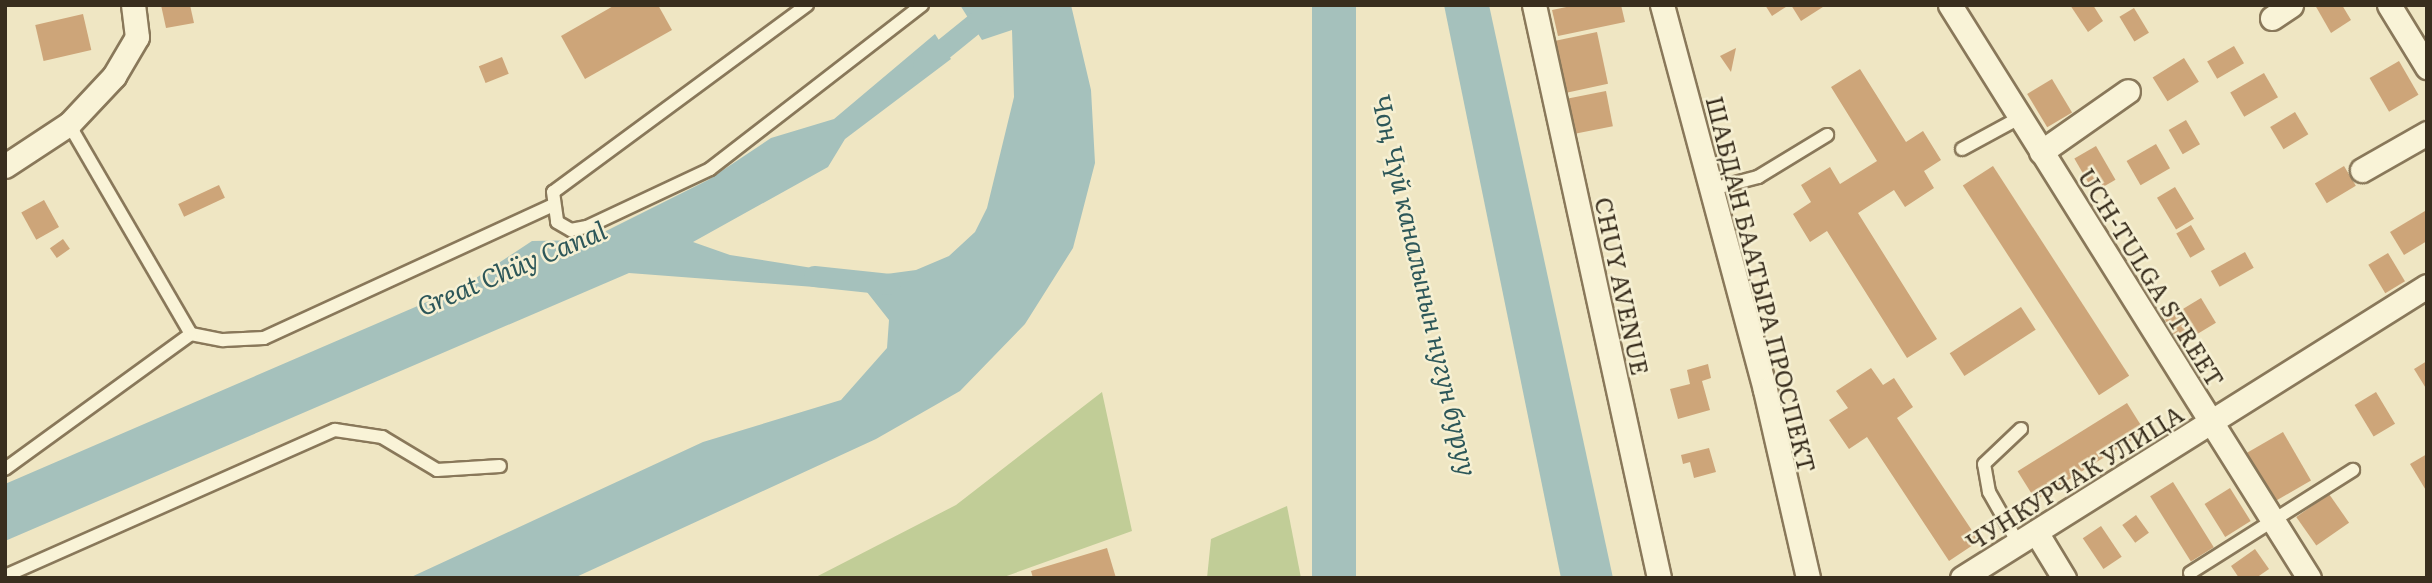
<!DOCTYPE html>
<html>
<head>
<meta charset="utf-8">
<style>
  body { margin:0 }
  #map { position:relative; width:2432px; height:583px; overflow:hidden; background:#efe6c3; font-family:Literata,serif }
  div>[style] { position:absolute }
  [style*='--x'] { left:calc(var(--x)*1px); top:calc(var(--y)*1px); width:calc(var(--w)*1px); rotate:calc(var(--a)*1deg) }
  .green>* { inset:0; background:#c1cd97 }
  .water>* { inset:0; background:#a5c1bc; transform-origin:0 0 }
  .canal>* { height:21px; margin:-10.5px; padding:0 10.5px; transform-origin:10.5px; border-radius:10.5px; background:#a5c1bc }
  .building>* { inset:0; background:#cda579; transform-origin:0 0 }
  .roads { filter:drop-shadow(2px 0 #89785a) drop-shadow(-2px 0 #89785a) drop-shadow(0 2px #89785a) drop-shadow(0 -2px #89785a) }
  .lane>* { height:12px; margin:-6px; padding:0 6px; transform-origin:6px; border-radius:6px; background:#f9f3d7 }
  .street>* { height:23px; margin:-11.5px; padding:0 11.5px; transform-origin:11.5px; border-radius:11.5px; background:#f9f3d7 }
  span { translate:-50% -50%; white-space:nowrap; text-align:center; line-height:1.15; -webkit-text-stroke:5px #f6f0d3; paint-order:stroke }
  .street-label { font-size:24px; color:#392e1e }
  .water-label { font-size:26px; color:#2d5759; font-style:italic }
  .frame { position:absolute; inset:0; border:7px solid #392e1e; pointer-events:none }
</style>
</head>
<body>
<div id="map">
  <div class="green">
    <div style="clip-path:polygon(1102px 392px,1132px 531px,1001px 578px,814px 578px,956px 505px)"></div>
    <div style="clip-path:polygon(1287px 506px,1301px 578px,1207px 578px,1211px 539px)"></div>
  </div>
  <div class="water">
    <div style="clip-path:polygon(960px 5px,1071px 5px,1091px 90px,1095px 163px,1073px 248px,1025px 324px,960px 391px,876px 439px,574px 578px,409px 578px,703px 442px,841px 400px,887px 348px,889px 320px,863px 287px,864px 277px,916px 270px,949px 256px,975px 232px,987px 208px,1014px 97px,1012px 30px,982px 40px)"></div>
    <div style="left:1312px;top:5px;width:44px;height:586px"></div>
    <div style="clip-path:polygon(1444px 5px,1489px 5px,1613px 578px,1561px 578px)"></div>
    <div style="clip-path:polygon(935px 34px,951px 59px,845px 139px,828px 167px,693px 242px,730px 255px,844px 273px,841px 289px,629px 273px,5px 541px,5px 484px,464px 286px,532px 241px,588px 240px,708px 180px,771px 138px,834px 119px)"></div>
  </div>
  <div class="canal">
    <div style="--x:923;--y:65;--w:95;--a:-39"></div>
    <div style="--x:814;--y:276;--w:76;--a:6"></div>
  </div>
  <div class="building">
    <div style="clip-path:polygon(161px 5px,190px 5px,194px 23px,166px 28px)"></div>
    <div style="clip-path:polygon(615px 5px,658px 5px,672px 30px,585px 79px,561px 36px)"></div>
    <div style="clip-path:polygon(1576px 5px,1621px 5px,1625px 22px,1558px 36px,1552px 10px)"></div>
    <div style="clip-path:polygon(1765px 5px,1789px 5px,1772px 16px)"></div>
    <div style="clip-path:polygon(1791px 5px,1826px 5px,1801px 21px)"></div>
    <div style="clip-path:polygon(2070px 5px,2093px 5px,2103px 21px,2088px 32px)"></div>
    <div style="clip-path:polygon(2315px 5px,2342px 5px,2351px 20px,2331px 33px)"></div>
    <div style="left:2134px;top:8px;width:29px;height:17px;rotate:59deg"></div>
    <div style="left:83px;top:14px;width:37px;height:49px;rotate:77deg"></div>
    <div style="left:1597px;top:32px;width:53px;height:46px;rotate:78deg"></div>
    <div style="left:2234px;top:46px;width:20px;height:31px;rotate:60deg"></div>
    <div style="clip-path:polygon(1736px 48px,1731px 72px,1720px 56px)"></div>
    <div style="left:502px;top:57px;width:18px;height:25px;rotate:68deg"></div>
    <div style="left:2184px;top:58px;width:28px;height:37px;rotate:58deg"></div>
    <div style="left:2399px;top:61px;width:39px;height:34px;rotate:60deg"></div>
    <div style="clip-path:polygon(1860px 69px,1906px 142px,1923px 131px,1941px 160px,1924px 171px,1934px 188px,1905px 207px,1894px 190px,1858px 213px,1937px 339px,1907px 358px,1827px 231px,1810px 242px,1793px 214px,1811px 202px,1801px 185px,1830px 167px,1840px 184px,1877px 161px,1831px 87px)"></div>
    <div style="left:2264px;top:73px;width:28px;height:39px;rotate:60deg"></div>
    <div style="left:2052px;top:79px;width:39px;height:29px;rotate:59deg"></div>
    <div style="left:1606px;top:91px;width:36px;height:40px;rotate:79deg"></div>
    <div style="left:2295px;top:112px;width:26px;height:29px;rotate:59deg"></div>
    <div style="left:2186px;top:120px;width:28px;height:20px;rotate:60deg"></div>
    <div style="left:2156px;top:144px;width:28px;height:34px;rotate:60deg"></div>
    <div style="left:2096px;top:146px;width:39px;height:25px;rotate:60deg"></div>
    <div style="left:1993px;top:166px;width:250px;height:36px;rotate:57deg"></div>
    <div style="left:2344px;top:166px;width:23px;height:34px;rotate:59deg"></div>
    <div style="left:219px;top:185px;width:14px;height:45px;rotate:65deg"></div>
    <div style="left:2175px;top:187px;width:37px;height:21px;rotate:59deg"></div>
    <div style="left:44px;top:200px;width:31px;height:26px;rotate:61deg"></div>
    <div style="clip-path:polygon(2425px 211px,2427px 241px,2404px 255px,2390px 232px)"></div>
    <div style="left:2191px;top:225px;width:28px;height:17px;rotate:60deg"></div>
    <div style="left:63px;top:239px;width:12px;height:16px;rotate:55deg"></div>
    <div style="left:2245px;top:252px;width:18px;height:39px;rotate:61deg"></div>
    <div style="left:2388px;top:253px;width:33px;height:23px;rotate:59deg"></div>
    <div style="left:2201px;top:298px;width:29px;height:42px;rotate:59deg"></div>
    <div style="left:2021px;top:307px;width:27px;height:85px;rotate:57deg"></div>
    <div style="clip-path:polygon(2427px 361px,2427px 390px,2414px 369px)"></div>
    <div style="clip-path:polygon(1708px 364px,1711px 378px,1702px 381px,1710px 410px,1678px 419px,1670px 389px,1690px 384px,1687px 370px)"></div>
    <div style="clip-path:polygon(1871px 368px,1883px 385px,1894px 378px,1913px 407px,1897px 418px,1979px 541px,1949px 561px,1867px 437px,1849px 449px,1829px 420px,1848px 408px,1836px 391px)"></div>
    <div style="left:2376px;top:392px;width:37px;height:25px;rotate:59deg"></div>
    <div style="left:2127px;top:403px;width:34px;height:129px;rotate:58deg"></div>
    <div style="left:2283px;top:432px;width:56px;height:42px;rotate:60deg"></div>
    <div style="clip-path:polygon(1709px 448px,1716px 472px,1694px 478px,1690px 462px,1683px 464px,1681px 455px)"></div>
    <div style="clip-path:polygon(2427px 454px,2427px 492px,2410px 464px)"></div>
    <div style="left:2173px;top:482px;width:77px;height:27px;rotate:58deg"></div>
    <div style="left:2230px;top:488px;width:39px;height:30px;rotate:58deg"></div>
    <div style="left:2329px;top:494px;width:35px;height:40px;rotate:55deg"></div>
    <div style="left:2136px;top:515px;width:22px;height:17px;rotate:54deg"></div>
    <div style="left:2101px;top:526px;width:37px;height:22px;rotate:56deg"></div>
    <div style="clip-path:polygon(1107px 548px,1116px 578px,1033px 578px,1031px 571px)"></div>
    <div style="clip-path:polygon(2255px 549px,2269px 569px,2256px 578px,2239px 578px,2231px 566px)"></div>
  </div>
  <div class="roads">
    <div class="lane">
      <div style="--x:807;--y:5;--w:315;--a:143.6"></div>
      <div style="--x:553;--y:192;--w:30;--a:82"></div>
      <div style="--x:557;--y:222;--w:16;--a:30"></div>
      <div style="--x:571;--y:230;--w:16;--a:-11"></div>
      <div style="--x:587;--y:227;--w:136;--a:-25.2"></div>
      <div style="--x:710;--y:169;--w:268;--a:-37.7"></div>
      <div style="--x:1962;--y:149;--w:65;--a:-28.5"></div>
      <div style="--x:1712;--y:189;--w:48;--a:-14.6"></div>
      <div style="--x:1758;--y:177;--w:81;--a:-31.3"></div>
      <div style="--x:191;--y:334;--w:33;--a:11"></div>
      <div style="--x:223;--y:340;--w:41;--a:-2.8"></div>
      <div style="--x:264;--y:338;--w:316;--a:-24.7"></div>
      <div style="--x:5;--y:469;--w:230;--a:-36"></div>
      <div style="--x:191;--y:334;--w:243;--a:-120.2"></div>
      <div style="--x:2018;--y:543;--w:59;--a:-119.6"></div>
      <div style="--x:1989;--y:492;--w:28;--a:-100"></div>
      <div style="--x:1984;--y:464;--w:51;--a:-43.4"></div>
      <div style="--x:2190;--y:573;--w:193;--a:-32.3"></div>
      <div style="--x:5;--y:576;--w:361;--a:-23.9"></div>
      <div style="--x:335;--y:430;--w:48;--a:8.5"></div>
      <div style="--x:382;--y:437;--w:64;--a:31"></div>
      <div style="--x:437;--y:470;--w:63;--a:-3.6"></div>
    </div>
    <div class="street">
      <div style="--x:1534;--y:5;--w:586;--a:77.69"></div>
      <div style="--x:1662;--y:5;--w:399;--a:75"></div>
      <div style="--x:1765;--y:390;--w:193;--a:77.1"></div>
      <div style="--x:1950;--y:5;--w:676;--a:57.93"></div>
      <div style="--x:2389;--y:5;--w:73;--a:58.5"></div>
      <div style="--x:2272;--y:18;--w:23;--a:-34"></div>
      <div style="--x:2041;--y:152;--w:106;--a:-35"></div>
      <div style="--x:5;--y:166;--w:77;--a:-33.3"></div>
      <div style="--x:69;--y:124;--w:66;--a:-46.8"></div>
      <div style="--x:114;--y:76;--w:45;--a:-59.5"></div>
      <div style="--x:137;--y:37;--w:32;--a:-97"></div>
      <div style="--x:2362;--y:170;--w:75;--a:-29.6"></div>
      <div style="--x:2036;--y:532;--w:54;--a:58.7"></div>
      <div style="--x:1962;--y:578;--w:549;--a:-32.13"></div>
    </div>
  </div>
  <div class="street-label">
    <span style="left:2152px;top:277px;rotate:58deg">UCH-TULGA STREET</span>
    <span style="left:1762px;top:284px;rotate:76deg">ШАБДАН БААТЫРА ПРОСПЕКТ</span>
    <span style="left:1623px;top:286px;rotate:78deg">CHUY AVENUE</span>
    <span style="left:2074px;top:477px;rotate:-32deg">ЧУНКУРЧАК УЛИЦА</span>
  </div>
  <div class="water-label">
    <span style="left:511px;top:267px;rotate:-23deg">Great Chüy Canal</span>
    <span style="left:1426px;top:285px;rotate:77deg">Чоң Чүй каналынын нугун буруу</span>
  </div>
  <div class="frame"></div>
</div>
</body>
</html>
